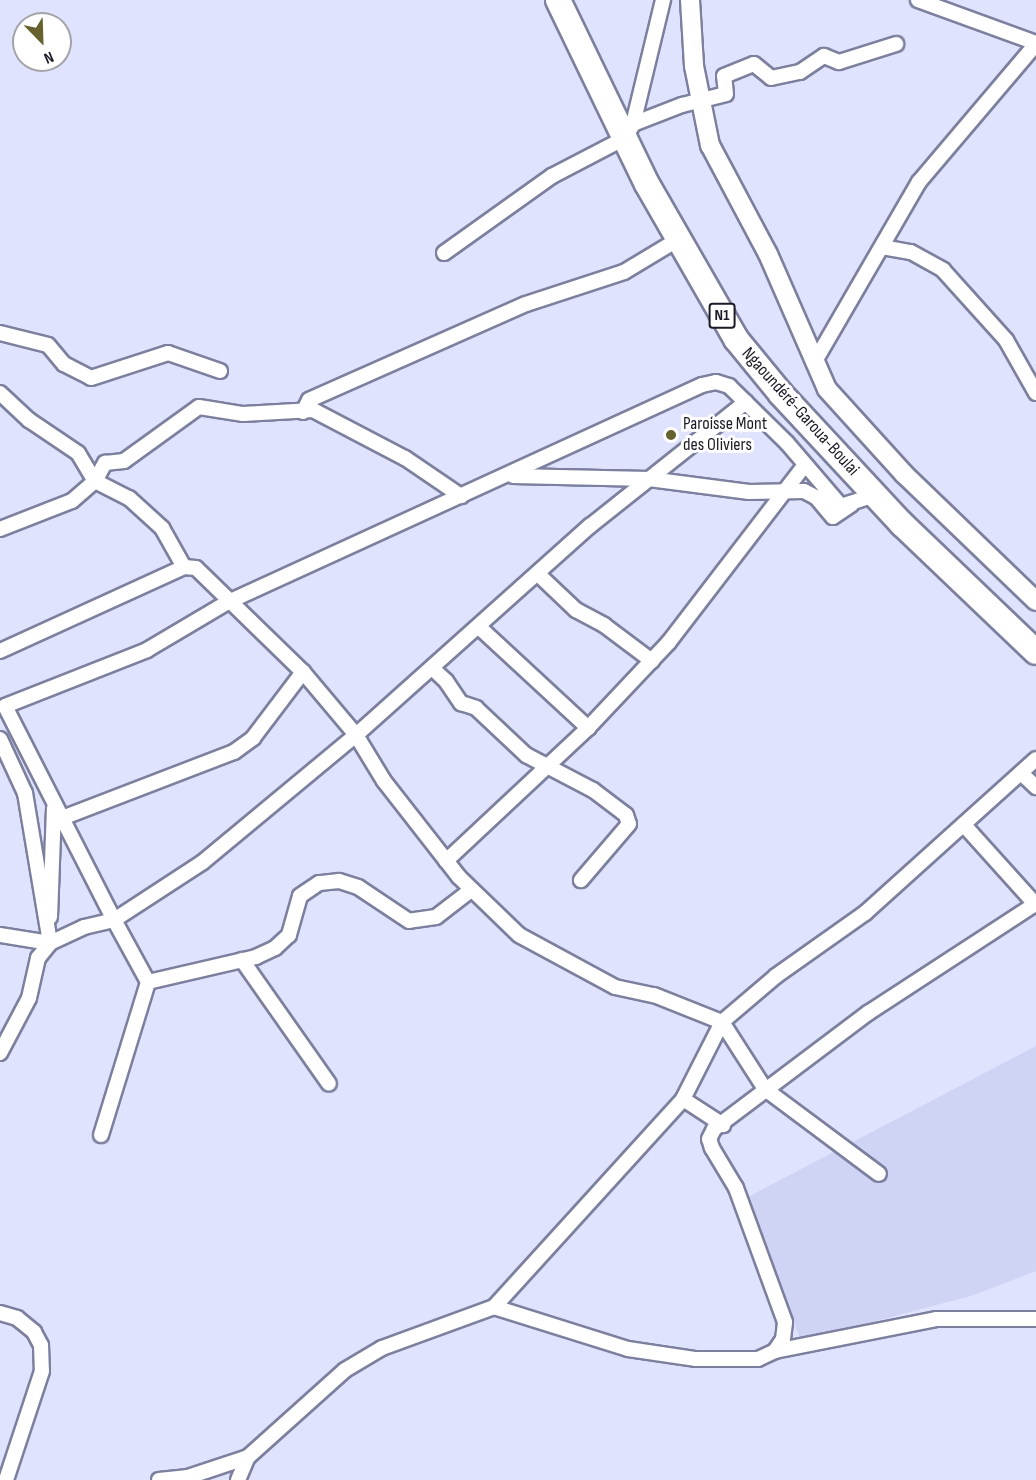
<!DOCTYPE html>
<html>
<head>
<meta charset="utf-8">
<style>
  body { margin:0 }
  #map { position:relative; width:1036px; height:1480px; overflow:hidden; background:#e0e3fe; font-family:"Sofia Sans Condensed",sans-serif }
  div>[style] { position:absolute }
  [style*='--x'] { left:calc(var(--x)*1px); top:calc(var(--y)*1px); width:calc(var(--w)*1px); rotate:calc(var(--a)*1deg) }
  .built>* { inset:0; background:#cfd4f4 }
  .roads { filter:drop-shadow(2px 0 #7c809e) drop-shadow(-2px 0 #7c809e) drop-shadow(0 2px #7c809e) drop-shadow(0 -2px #7c809e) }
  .street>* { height:14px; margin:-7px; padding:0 7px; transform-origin:7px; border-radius:7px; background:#fff }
  .secondary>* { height:18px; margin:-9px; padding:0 9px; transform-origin:9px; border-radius:9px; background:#fff }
  .highway>* { height:24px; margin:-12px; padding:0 12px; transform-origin:12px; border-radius:12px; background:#fff }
  .dots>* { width:16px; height:16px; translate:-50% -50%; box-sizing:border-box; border:3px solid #fff; border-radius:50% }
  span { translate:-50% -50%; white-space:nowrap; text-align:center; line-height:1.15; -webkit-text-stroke:6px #fff; paint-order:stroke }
  .shield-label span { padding:2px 4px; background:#fff; border:2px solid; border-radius:4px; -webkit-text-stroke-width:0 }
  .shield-label { font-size:16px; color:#1a1b27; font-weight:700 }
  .street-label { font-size:18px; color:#1a1b27 }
  .poi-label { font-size:18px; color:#1a1b27 }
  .left { translate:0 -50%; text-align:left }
  .north { position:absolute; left:12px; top:12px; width:60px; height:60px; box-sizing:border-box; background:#fff; border:2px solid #a3a4a9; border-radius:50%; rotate:157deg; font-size:16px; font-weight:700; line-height:24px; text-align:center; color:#1a1b27 }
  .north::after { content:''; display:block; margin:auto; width:21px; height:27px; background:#65622e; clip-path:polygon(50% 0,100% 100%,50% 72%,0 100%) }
</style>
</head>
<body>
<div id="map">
  <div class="built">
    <div style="clip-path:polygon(1036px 1046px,1036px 1271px,974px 1295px,801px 1341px,746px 1198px)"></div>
  </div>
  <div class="roads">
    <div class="street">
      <div style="--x:918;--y:0;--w:126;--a:20"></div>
      <div style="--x:633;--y:124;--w:128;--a:-76.4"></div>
      <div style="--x:882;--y:247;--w:29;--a:10"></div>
      <div style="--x:911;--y:252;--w:37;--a:29"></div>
      <div style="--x:943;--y:270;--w:94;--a:48"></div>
      <div style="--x:1006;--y:340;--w:61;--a:60.5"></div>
      <div style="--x:444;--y:253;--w:133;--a:-35.5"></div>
      <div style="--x:552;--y:176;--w:82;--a:-27.5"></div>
      <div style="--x:625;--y:138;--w:16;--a:-60"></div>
      <div style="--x:633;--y:124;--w:53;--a:-21.2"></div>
      <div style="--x:682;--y:105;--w:45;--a:-14"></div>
      <div style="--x:726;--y:94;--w:18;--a:-96"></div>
      <div style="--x:724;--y:76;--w:32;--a:-22"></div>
      <div style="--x:754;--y:64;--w:22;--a:39"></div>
      <div style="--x:771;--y:78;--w:30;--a:-12"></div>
      <div style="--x:800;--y:72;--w:29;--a:-34"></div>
      <div style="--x:824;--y:56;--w:16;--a:22"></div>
      <div style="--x:839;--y:62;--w:60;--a:-17.5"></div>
      <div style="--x:0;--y:333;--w:49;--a:14"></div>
      <div style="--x:48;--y:345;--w:25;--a:50"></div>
      <div style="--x:64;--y:364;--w:30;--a:27"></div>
      <div style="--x:91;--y:378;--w:81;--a:-18"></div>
      <div style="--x:168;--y:353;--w:55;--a:19.1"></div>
      <div style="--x:814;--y:363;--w:209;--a:-59.9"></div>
      <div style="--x:919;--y:182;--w:181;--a:-49.7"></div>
      <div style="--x:0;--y:393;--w:40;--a:43"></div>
      <div style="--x:29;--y:420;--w:59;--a:34"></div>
      <div style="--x:78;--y:453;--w:33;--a:59"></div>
      <div style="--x:95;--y:481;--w:38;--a:27"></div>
      <div style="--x:129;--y:498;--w:45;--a:42.3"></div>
      <div style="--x:162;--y:528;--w:45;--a:60.6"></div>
      <div style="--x:184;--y:567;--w:12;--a:5"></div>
      <div style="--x:196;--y:568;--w:149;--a:44.2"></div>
      <div style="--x:303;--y:672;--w:82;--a:49.9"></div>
      <div style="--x:356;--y:735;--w:54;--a:58.7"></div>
      <div style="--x:384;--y:781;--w:122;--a:52"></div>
      <div style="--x:459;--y:877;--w:83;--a:44"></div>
      <div style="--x:519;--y:935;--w:109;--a:28.4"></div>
      <div style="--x:615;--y:987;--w:40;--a:12"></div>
      <div style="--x:654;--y:995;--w:73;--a:21.7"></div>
      <div style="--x:722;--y:1022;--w:80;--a:57.3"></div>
      <div style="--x:765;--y:1089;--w:142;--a:36.7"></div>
      <div style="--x:303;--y:412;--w:13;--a:-63"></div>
      <div style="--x:309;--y:400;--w:237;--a:-23.9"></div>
      <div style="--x:526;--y:304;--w:103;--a:-18.1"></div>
      <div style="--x:624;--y:272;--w:62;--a:-31.1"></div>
      <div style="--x:513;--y:476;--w:136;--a:1.3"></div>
      <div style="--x:649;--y:479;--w:101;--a:7.4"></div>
      <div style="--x:749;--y:492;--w:55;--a:-1"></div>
      <div style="--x:804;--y:491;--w:13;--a:27"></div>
      <div style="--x:816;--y:497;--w:26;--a:50"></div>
      <div style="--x:833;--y:517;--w:22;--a:-34"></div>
      <div style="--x:0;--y:529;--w:77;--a:-21.3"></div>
      <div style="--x:72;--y:501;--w:30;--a:-41"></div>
      <div style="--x:95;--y:481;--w:21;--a:-61"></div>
      <div style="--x:105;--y:463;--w:19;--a:-6"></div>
      <div style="--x:124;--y:461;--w:92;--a:-35.8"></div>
      <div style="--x:199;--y:407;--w:45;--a:9"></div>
      <div style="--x:243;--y:414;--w:70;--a:-3.3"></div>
      <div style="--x:313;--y:410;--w:104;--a:27.6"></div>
      <div style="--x:405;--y:458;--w:68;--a:34.2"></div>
      <div style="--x:539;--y:575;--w:51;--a:43.4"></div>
      <div style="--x:576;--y:610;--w:32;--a:28"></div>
      <div style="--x:604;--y:625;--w:60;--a:36.9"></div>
      <div style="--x:479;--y:627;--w:149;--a:42.8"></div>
      <div style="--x:0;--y:651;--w:202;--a:-24.5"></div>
      <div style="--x:432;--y:668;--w:19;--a:43"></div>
      <div style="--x:446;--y:681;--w:27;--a:56"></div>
      <div style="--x:461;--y:703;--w:16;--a:18"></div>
      <div style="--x:476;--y:708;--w:69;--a:43.2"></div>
      <div style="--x:526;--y:755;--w:76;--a:27.6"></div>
      <div style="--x:593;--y:790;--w:41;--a:37.1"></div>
      <div style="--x:626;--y:815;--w:9;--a:72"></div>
      <div style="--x:629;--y:824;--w:74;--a:130.6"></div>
      <div style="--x:0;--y:739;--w:60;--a:65.2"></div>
      <div style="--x:25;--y:793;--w:152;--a:80.5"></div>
      <div style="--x:50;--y:943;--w:51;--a:-170.9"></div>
      <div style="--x:1021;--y:773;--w:21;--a:43"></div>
      <div style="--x:62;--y:818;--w:184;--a:-21"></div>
      <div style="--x:234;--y:752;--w:24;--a:-36"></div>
      <div style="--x:253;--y:738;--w:83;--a:-52.9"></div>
      <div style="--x:964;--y:825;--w:108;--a:48"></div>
      <div style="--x:446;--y:861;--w:195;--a:-43.1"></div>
      <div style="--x:588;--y:728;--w:118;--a:-46.7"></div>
      <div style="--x:669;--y:642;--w:223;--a:-52.5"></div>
      <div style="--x:471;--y:890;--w:44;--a:142.4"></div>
      <div style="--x:436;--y:917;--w:27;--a:172"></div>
      <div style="--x:409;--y:921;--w:61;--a:-146.3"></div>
      <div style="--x:358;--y:887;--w:20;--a:-162"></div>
      <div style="--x:339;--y:881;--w:20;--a:174"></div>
      <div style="--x:319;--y:883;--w:23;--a:146"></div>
      <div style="--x:300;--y:896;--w:41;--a:105.8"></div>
      <div style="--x:289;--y:935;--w:19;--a:137"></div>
      <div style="--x:275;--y:948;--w:21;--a:155"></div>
      <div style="--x:256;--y:957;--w:111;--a:167"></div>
      <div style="--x:148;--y:982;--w:71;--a:-118.7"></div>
      <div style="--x:114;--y:920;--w:106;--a:-33.1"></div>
      <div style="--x:203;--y:862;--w:199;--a:-39.7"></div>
      <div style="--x:356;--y:735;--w:314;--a:-41.8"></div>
      <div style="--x:590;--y:526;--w:199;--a:-38.5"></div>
      <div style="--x:50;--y:917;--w:109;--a:-87.9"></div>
      <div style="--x:242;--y:960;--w:151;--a:54.9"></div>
      <div style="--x:0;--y:1053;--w:62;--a:-62.2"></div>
      <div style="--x:29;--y:998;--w:41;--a:-77.3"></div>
      <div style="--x:38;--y:958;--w:19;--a:-51"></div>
      <div style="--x:50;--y:943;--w:38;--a:-25"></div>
      <div style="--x:84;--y:927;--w:31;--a:-13"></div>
      <div style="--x:114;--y:920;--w:240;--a:-117"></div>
      <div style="--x:5;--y:706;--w:153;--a:-21.5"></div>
      <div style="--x:147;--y:650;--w:94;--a:-30.7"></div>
      <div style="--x:228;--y:602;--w:521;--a:-24.6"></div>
      <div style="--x:702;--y:385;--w:14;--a:-12"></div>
      <div style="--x:716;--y:382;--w:14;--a:17"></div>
      <div style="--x:729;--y:386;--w:81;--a:44.5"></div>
      <div style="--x:787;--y:443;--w:83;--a:49.4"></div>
      <div style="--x:841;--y:506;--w:36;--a:-18"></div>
      <div style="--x:683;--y:1099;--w:48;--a:33"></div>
      <div style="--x:101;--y:1135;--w:160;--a:-72.9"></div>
      <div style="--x:494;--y:1307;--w:281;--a:-47.7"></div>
      <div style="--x:683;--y:1099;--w:86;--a:-63.1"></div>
      <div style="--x:722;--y:1022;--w:71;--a:-40.4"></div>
      <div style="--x:776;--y:976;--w:109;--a:-35.3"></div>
      <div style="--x:865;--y:913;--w:230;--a:-42"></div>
      <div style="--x:0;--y:1313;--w:18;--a:16"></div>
      <div style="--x:17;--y:1318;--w:22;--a:39"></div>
      <div style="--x:34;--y:1332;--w:15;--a:62"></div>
      <div style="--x:41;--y:1345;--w:26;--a:88"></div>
      <div style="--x:42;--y:1371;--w:115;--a:108.3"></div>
      <div style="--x:775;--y:1351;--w:164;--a:-11.2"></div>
      <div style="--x:936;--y:1319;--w:100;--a:0"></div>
      <div style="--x:159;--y:1480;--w:29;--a:-6"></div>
      <div style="--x:188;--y:1477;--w:63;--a:-18.4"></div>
      <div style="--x:248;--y:1457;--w:130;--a:-41.9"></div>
      <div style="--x:345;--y:1370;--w:43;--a:-30.7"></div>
      <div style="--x:382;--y:1348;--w:119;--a:-20.1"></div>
      <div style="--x:494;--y:1307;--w:140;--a:17.4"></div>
      <div style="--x:628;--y:1349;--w:69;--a:8.4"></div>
      <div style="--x:696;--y:1359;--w:62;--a:0"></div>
      <div style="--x:758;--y:1359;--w:19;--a:-25"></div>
      <div style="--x:775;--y:1351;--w:14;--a:-56"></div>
      <div style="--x:783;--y:1339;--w:17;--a:-83"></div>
      <div style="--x:785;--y:1322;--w:143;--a:-110.1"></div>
      <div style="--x:736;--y:1188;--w:47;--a:-121"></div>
      <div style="--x:712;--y:1148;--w:9;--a:-108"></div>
      <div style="--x:709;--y:1139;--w:11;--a:-63"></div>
      <div style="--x:714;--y:1129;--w:193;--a:-37"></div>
      <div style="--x:868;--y:1013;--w:199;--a:-33.1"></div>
      <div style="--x:238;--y:1480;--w:25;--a:-67"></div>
    </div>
    <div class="secondary">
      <div style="--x:690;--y:0;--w:66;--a:86.5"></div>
      <div style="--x:694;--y:66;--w:81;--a:78.6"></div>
      <div style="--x:710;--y:145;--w:123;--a:62"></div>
      <div style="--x:768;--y:254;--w:147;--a:66.4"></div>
      <div style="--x:827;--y:389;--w:115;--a:47.8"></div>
      <div style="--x:904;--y:474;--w:183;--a:43.9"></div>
    </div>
    <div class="highway">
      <div style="--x:558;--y:0;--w:204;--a:64.2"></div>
      <div style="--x:647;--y:184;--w:179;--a:60.1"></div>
      <div style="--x:736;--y:339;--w:71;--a:50.7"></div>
      <div style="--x:781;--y:394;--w:178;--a:47.1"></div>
      <div style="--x:902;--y:524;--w:185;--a:43.7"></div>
    </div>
  </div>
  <div class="dots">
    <div style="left:671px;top:435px;background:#65622e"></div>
  </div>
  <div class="shield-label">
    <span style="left:722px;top:316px">N1</span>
  </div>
  <div class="street-label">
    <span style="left:800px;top:412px;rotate:48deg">Ngaoundéré-Garoua-Boulai</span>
  </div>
  <div class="poi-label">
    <span class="left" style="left:683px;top:435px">Paroisse Mont<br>des Oliviers</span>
  </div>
  <div class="north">N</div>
</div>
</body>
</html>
